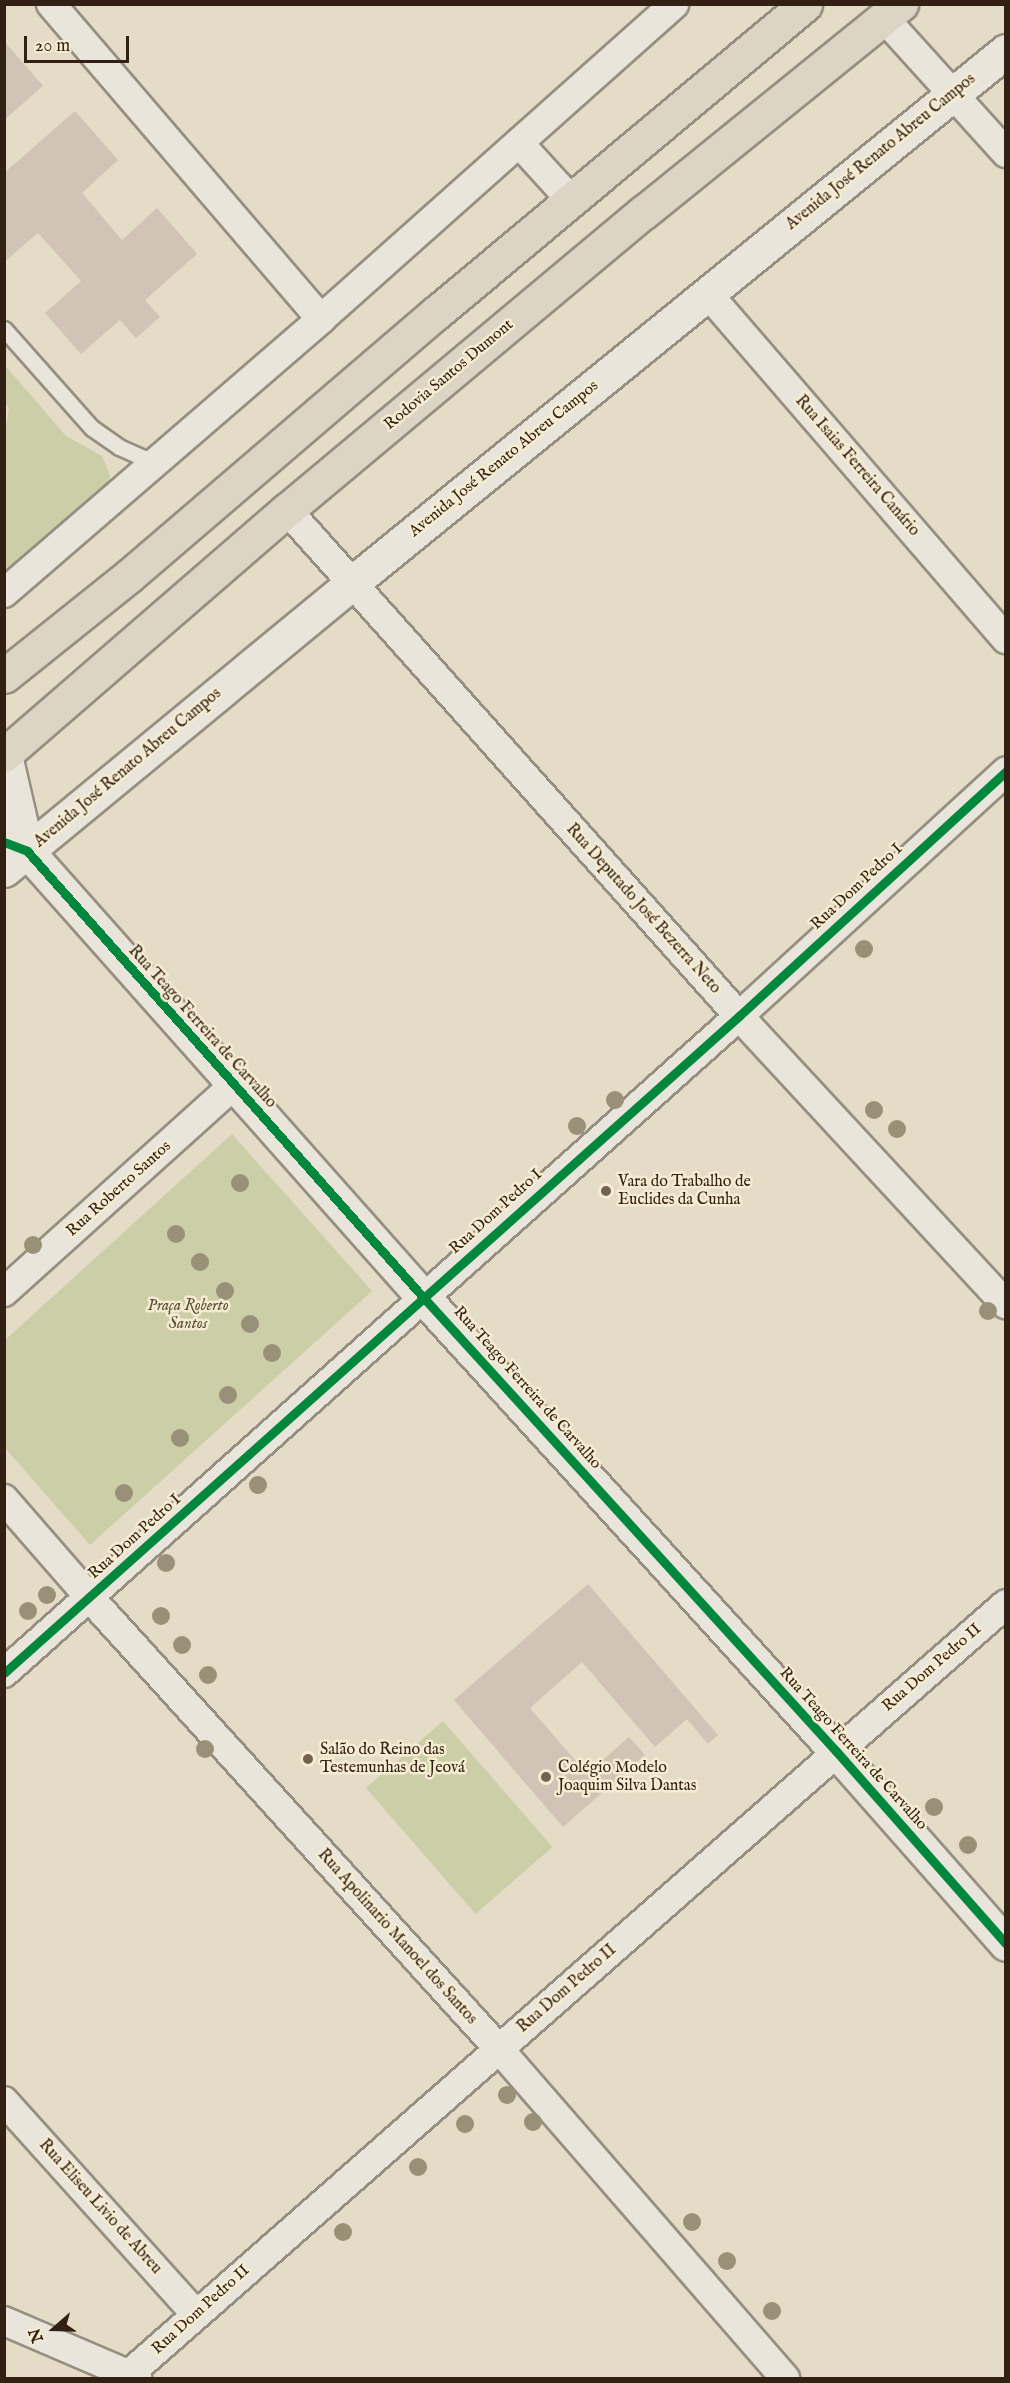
<!DOCTYPE html>
<html>
<head>
<meta charset="utf-8">
<style>
  body { margin:0 }
  #map { position:relative; width:1010px; height:2383px; overflow:hidden; background:#e4dcc6; font-family:"IM FELL English",serif }
  div>[style] { position:absolute }
  [style*='--x'] { left:calc(var(--x)*1px); top:calc(var(--y)*1px); width:calc(var(--w)*1px); rotate:calc(var(--a)*1deg) }
  .green>* { inset:0; background:#cccea8; transform-origin:0 0 }
  .building>* { inset:0; background:#d1c3b5 }
  .roads { filter:drop-shadow(2px 0 #968f81) drop-shadow(-2px 0 #968f81) drop-shadow(0 2px #968f81) drop-shadow(0 -2px #968f81) }
  .lane>* { height:15px; margin:-7.5px; padding:0 7.5px; transform-origin:7.5px; border-radius:7.5px; background:#e9e5da }
  .street>* { height:28px; margin:-14px; padding:0 14px; transform-origin:14px; border-radius:14px; background:#e9e5da }
  .secondary>* { height:33px; margin:-16.5px; padding:0 16.5px; transform-origin:16.5px; border-radius:16.5px; background:#e9e5da }
  .highway>* { height:33px; margin:-16.5px; padding:0 16.5px; transform-origin:16.5px; border-radius:16.5px; background:#dcd5c5 }
  .cycleway>* { height:9px; margin:-4.5px; padding:0 4.5px; transform-origin:4.5px; border-radius:4.5px; background:#00873e }
  .trees>* { width:18px; height:18px; margin:-9px; border-radius:50%; background:#999078 }
  .dots>* { width:16px; height:16px; translate:-50% -50%; box-sizing:border-box; border:3px solid #f6ecd2; border-radius:50% }
  span { translate:-50% -50%; white-space:nowrap; text-align:center; line-height:1.15; -webkit-text-stroke:5px #f6ecd2; paint-order:stroke }
  .street-label { font-size:16px; color:#332014 }
  .poi-label { font-size:16px; color:#332014 }
  .left { translate:0 -50%; text-align:left }
  .park-label { font-size:16px; color:#5b5139; font-style:italic }
  .frame { position:absolute; inset:0; border:6px solid #332014; pointer-events:none }
  .north { position:absolute; left:24px; top:2299px; width:60px; height:60px; -webkit-text-stroke:4px #f6ecd2; paint-order:stroke; rotate:250deg; font-size:16px; font-weight:700; line-height:24px; text-align:center; color:#332014 }
  .north::after { content:''; display:block; margin:auto; width:21px; height:27px; background:#332014; clip-path:polygon(50% 0,100% 100%,50% 72%,0 100%) }
  .scale { position:absolute; left:24px; top:36px; width:105px; height:27px; box-sizing:border-box; border:3px solid #332014; border-top:0; padding-left:8px; font-size:18px; line-height:21px; white-space:nowrap; color:#332014; -webkit-text-stroke:4px #f6ecd2; paint-order:stroke }
</style>
</head>
<body>
<div id="map">
  <div class="green">
    <div style="clip-path:polygon(4px 364px,66px 436px,102px 456px,110px 475px,108px 486px,5px 574px,4px 438px,9px 408px,5px 402px)"></div>
    <div style="clip-path:polygon(232px 1134px,372px 1291px,90px 1545px,5px 1448px,5px 1340px)"></div>
    <div style="left:443px;top:1721px;width:167px;height:102px;rotate:49deg"></div>
  </div>
  <div class="building">
    <div style="clip-path:polygon(4px 41px,43px 86px,4px 120px)"></div>
    <div style="clip-path:polygon(75px 111px,118px 160px,82px 193px,122px 240px,157px 208px,197px 254px,145px 300px,160px 317px,136px 338px,120px 320px,81px 354px,45px 313px,81px 281px,38px 233px,4px 262px,4px 173px)"></div>
    <div style="clip-path:polygon(588px 1584px,718px 1735px,708px 1744px,687px 1719px,655px 1747px,582px 1662px,530px 1708px,587px 1774px,629px 1737px,645px 1755px,563px 1827px,454px 1700px)"></div>
  </div>
  <div class="roads">
    <div class="lane">
      <div style="--x:4;--y:329;--w:132;--a:48.4"></div>
      <div style="--x:92;--y:428;--w:33;--a:35"></div>
      <div style="--x:119;--y:447;--w:39;--a:24"></div>
    </div>
    <div class="street">
      <div style="--x:51;--y:4;--w:415;--a:49.4"></div>
      <div style="--x:884;--y:18;--w:182;--a:47.9"></div>
      <div style="--x:519;--y:143;--w:77;--a:47.6"></div>
      <div style="--x:708;--y:294;--w:456;--a:49.2"></div>
      <div style="--x:287;--y:510;--w:678;--a:48.23"></div>
      <div style="--x:739;--y:1016;--w:393;--a:47.2"></div>
      <div style="--x:4;--y:593;--w:419;--a:-40.8"></div>
      <div style="--x:321;--y:319;--w:473;--a:-41.7"></div>
      <div style="--x:4;--y:1292;--w:309;--a:-42"></div>
      <div style="--x:4;--y:1499;--w:131;--a:49"></div>
      <div style="--x:90;--y:1598;--w:609;--a:47.8"></div>
      <div style="--x:499;--y:2049;--w:436;--a:49"></div>
      <div style="--x:4;--y:1673;--w:986;--a:-41.79"></div>
      <div style="--x:739;--y:1016;--w:362;--a:-42.5"></div>
      <div style="--x:4;--y:2101;--w:287;--a:48"></div>
      <div style="--x:4;--y:2321;--w:145;--a:23.2"></div>
      <div style="--x:128;--y:2375;--w:1168;--a:-41.29"></div>
    </div>
    <div class="secondary">
      <div style="--x:4;--y:751;--w:103;--a:77"></div>
      <div style="--x:4;--y:842;--w:25;--a:21"></div>
      <div style="--x:27;--y:851;--w:596;--a:48.4"></div>
      <div style="--x:423;--y:1297;--w:614;--a:47.71"></div>
      <div style="--x:836;--y:1751;--w:257;--a:48.6"></div>
      <div style="--x:4;--y:870;--w:451;--a:-39.5"></div>
      <div style="--x:352;--y:583;--w:843;--a:-39.13"></div>
    </div>
    <div class="highway">
      <div style="--x:4;--y:676;--w:161;--a:-38.7"></div>
      <div style="--x:130;--y:575;--w:403;--a:-40.6"></div>
      <div style="--x:436;--y:313;--w:481;--a:-39.9"></div>
      <div style="--x:4;--y:755;--w:374;--a:-40.9"></div>
      <div style="--x:287;--y:510;--w:465;--a:-39.9"></div>
      <div style="--x:644;--y:212;--w:331;--a:-39"></div>
    </div>
  </div>
  <div class="cycleway">
    <div style="--x:4;--y:842;--w:25;--a:21"></div>
    <div style="--x:27;--y:851;--w:596;--a:48.4"></div>
    <div style="--x:423;--y:1297;--w:614;--a:47.71"></div>
    <div style="--x:836;--y:1751;--w:257;--a:48.6"></div>
    <div style="--x:4;--y:1673;--w:986;--a:-41.79"></div>
    <div style="--x:739;--y:1016;--w:362;--a:-42.5"></div>
  </div>
  <div class="trees">
    <div style="left:864px;top:949px"></div>
    <div style="left:615px;top:1100px"></div>
    <div style="left:874px;top:1110px"></div>
    <div style="left:577px;top:1126px"></div>
    <div style="left:897px;top:1129px"></div>
    <div style="left:240px;top:1183px"></div>
    <div style="left:176px;top:1234px"></div>
    <div style="left:33px;top:1245px"></div>
    <div style="left:200px;top:1262px"></div>
    <div style="left:225px;top:1291px"></div>
    <div style="left:988px;top:1311px"></div>
    <div style="left:250px;top:1324px"></div>
    <div style="left:272px;top:1353px"></div>
    <div style="left:228px;top:1395px"></div>
    <div style="left:180px;top:1438px"></div>
    <div style="left:258px;top:1485px"></div>
    <div style="left:124px;top:1493px"></div>
    <div style="left:166px;top:1563px"></div>
    <div style="left:47px;top:1595px"></div>
    <div style="left:28px;top:1611px"></div>
    <div style="left:161px;top:1616px"></div>
    <div style="left:182px;top:1645px"></div>
    <div style="left:208px;top:1675px"></div>
    <div style="left:205px;top:1749px"></div>
    <div style="left:934px;top:1807px"></div>
    <div style="left:968px;top:1845px"></div>
    <div style="left:507px;top:2095px"></div>
    <div style="left:533px;top:2122px"></div>
    <div style="left:465px;top:2124px"></div>
    <div style="left:418px;top:2167px"></div>
    <div style="left:692px;top:2222px"></div>
    <div style="left:343px;top:2232px"></div>
    <div style="left:727px;top:2261px"></div>
    <div style="left:772px;top:2311px"></div>
  </div>
  <div class="dots">
    <div style="left:606px;top:1191px;background:#716252"></div>
    <div style="left:308px;top:1759px;background:#716252"></div>
    <div style="left:546px;top:1777px;background:#716252"></div>
  </div>
  <div class="street-label">
    <span style="left:881px;top:152px;rotate:-39deg">Avenida José Renato Abreu Campos</span>
    <span style="left:449px;top:375px;rotate:-40deg">Rodovia Santos Dumont</span>
    <span style="left:504px;top:459px;rotate:-39deg">Avenida José Renato Abreu Campos</span>
    <span style="left:857px;top:466px;rotate:49deg">Rua Isaias Ferreira Canário</span>
    <span style="left:128px;top:768px;rotate:-40deg">Avenida José Renato Abreu Campos</span>
    <span style="left:857px;top:887px;rotate:-43deg">Rua Dom Pedro I</span>
    <span style="left:643px;top:909px;rotate:48deg">Rua Deputado José Bezerra Neto</span>
    <span style="left:202px;top:1027px;rotate:48deg">Rua Teago Ferreira de Carvalho</span>
    <span style="left:119px;top:1189px;rotate:-42deg">Rua Roberto Santos</span>
    <span style="left:496px;top:1212px;rotate:-42deg">Rua Dom Pedro I</span>
    <span style="left:527px;top:1388px;rotate:48deg">Rua Teago Ferreira de Carvalho</span>
    <span style="left:135px;top:1537px;rotate:-42deg">Rua Dom Pedro I</span>
    <span style="left:932px;top:1668px;rotate:-41deg">Rua Dom Pedro II</span>
    <span style="left:853px;top:1749px;rotate:48deg">Rua Teago Ferreira de Carvalho</span>
    <span style="left:397px;top:1937px;rotate:48deg">Rua Apolinario Manoel dos Santos</span>
    <span style="left:567px;top:1989px;rotate:-41deg">Rua Dom Pedro II</span>
    <span style="left:100px;top:2207px;rotate:48deg">Rua Eliseu Livio de Abreu</span>
    <span style="left:201px;top:2310px;rotate:-42deg">Rua Dom Pedro II</span>
  </div>
  <div class="poi-label">
    <span class="left" style="left:618px;top:1191px">Vara do Trabalho de<br>Euclides da Cunha</span>
    <span class="left" style="left:320px;top:1759px">Salão do Reino das<br>Testemunhas de Jeová</span>
    <span class="left" style="left:558px;top:1777px">Colégio Modelo<br>Joaquim Silva Dantas</span>
  </div>
  <div class="park-label">
    <span style="left:188px;top:1315px">Praça Roberto<br>Santos</span>
  </div>
  <div class="frame"></div>
  <div class="north">N</div>
  <div class="scale">20 m</div>
</div>
</body>
</html>
